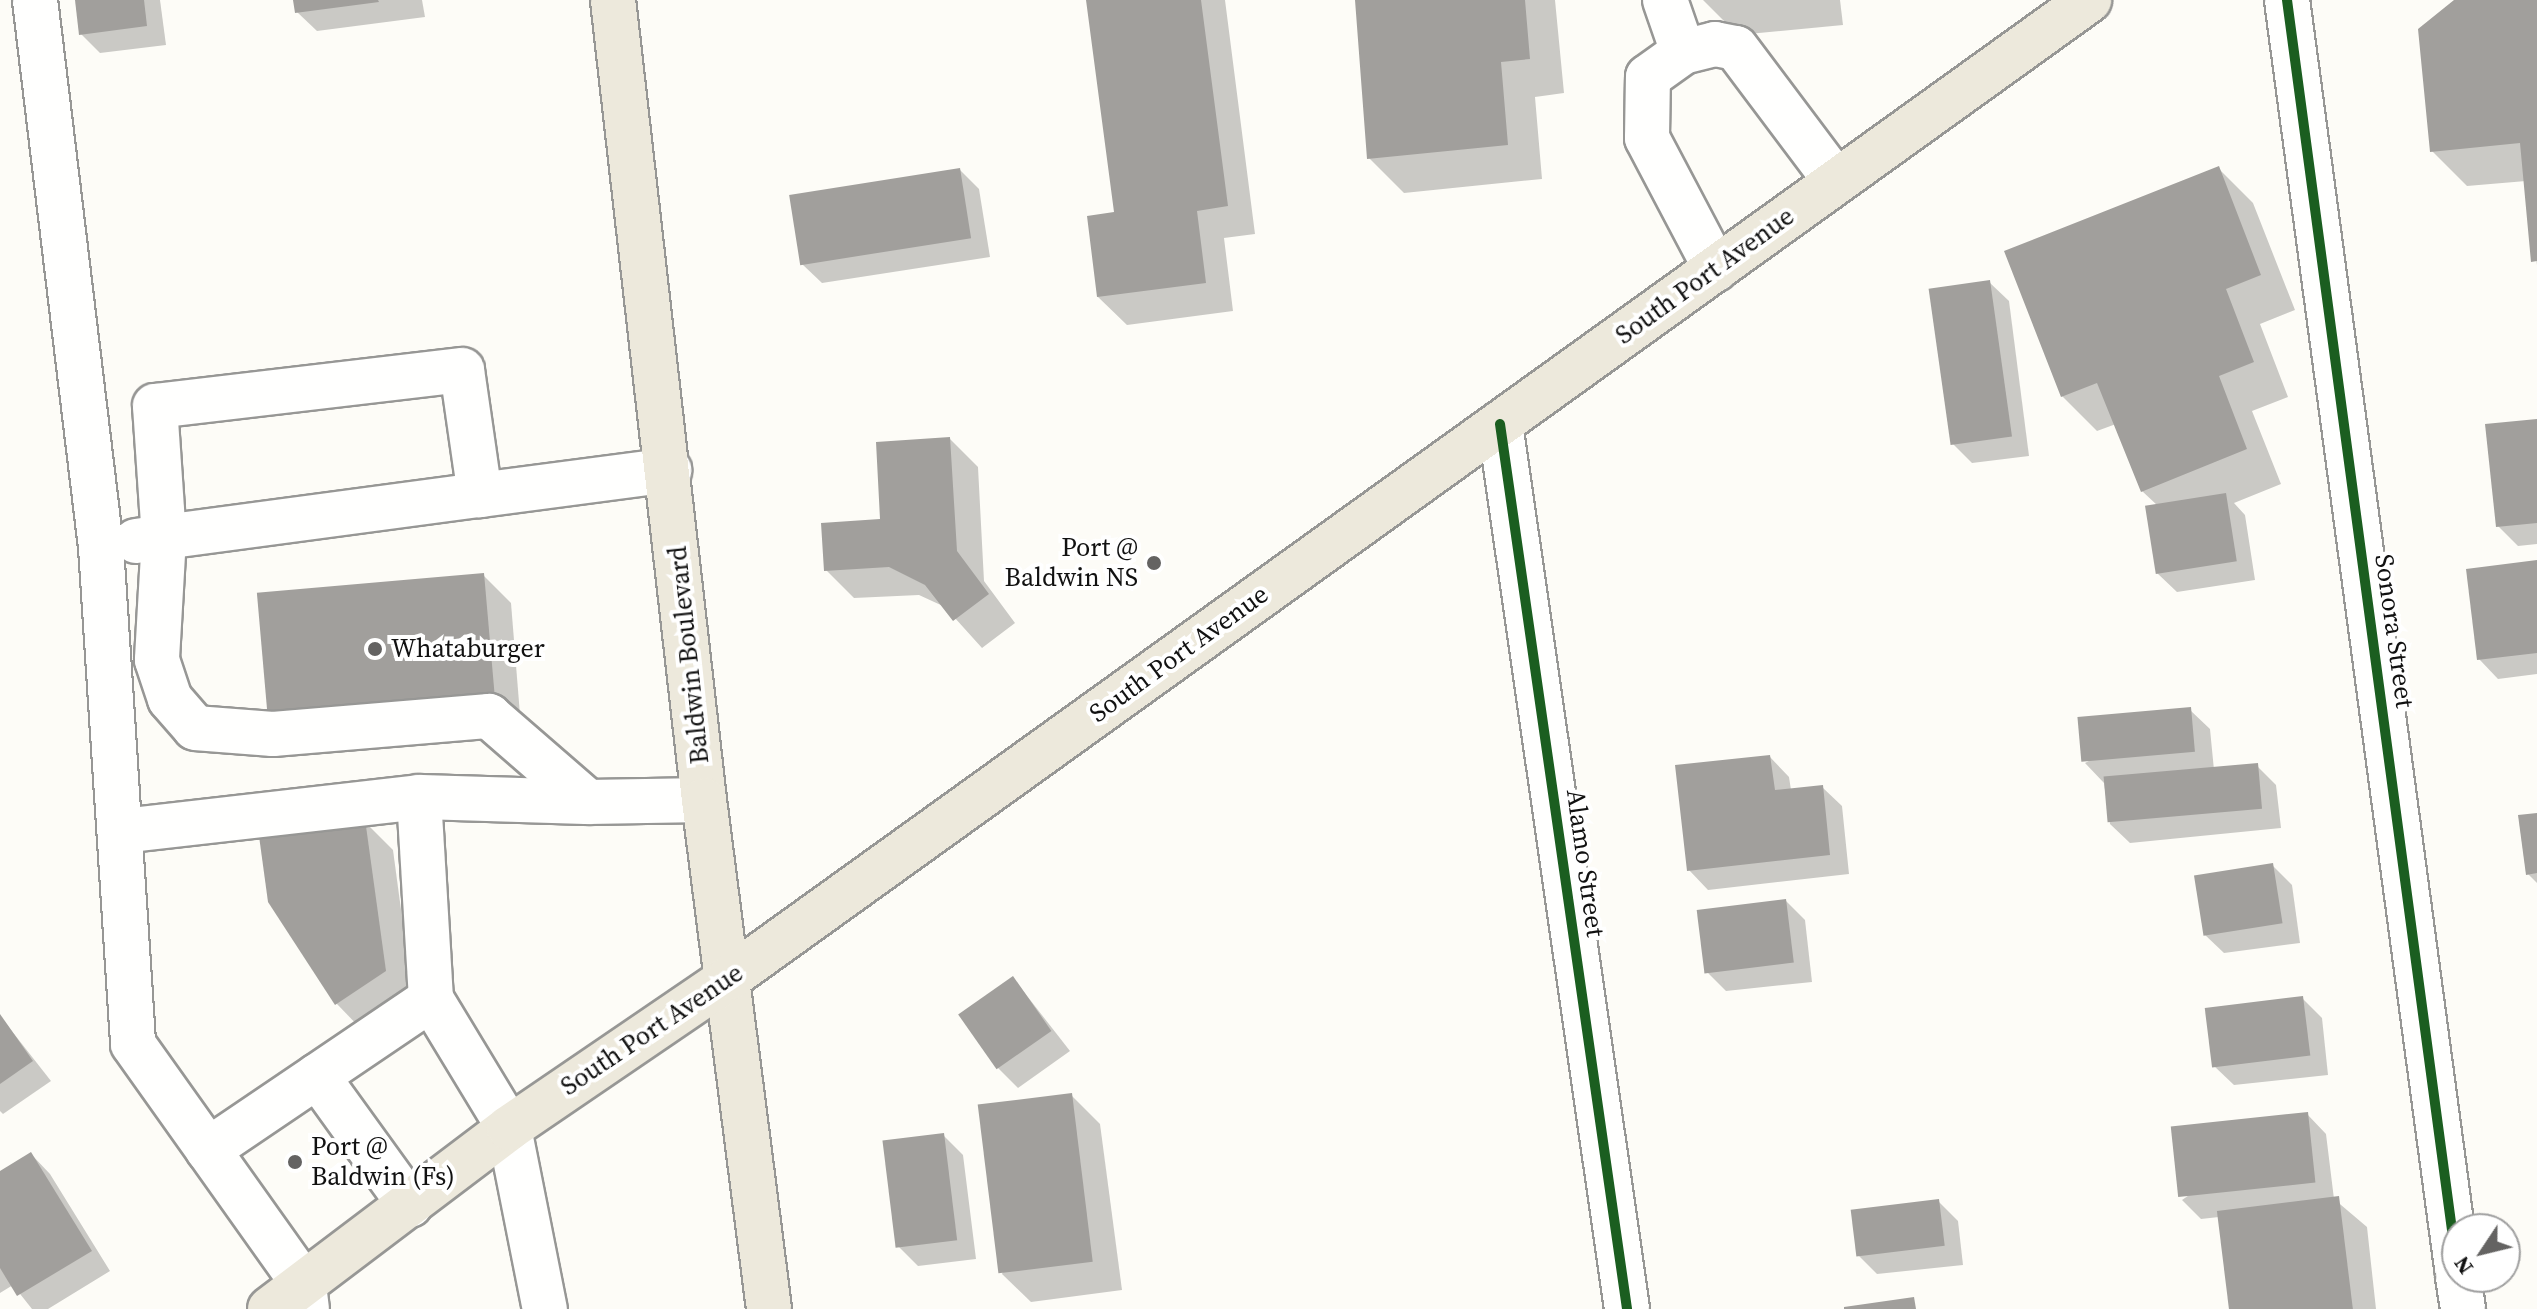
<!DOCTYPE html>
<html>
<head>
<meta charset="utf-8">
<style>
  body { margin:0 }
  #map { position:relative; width:2537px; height:1309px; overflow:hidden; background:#fdfcf7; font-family:"Source Serif 4",serif }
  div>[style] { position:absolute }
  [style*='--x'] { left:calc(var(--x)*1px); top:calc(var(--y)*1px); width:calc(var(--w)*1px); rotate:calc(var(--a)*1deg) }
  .shadow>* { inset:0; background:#0003 }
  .building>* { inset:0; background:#a19f9c; transform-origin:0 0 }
  .roads { filter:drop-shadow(2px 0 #979795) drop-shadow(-2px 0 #979795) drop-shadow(0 2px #979795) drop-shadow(0 -2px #979795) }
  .minor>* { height:44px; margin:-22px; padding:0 22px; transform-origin:22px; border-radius:22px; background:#fffffe }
  .major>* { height:44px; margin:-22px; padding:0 22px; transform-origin:22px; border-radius:22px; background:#ede9dc }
  .cycleway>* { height:10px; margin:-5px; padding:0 5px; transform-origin:5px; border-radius:5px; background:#1b5e20 }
  .dots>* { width:22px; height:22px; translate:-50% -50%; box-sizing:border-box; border:4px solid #fff; border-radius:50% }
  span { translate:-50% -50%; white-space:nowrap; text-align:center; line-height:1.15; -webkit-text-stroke:8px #fff; paint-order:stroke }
  .street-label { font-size:26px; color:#111 }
  .poi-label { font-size:26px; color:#111 }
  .right { translate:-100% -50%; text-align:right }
  .left { translate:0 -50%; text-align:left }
  .north { position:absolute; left:2441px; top:1213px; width:80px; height:80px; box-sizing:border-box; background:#fff; border:2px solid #a0a0a0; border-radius:50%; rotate:235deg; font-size:22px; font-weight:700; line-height:32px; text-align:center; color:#111 }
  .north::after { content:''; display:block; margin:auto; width:28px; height:36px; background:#646362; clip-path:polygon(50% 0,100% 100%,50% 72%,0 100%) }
</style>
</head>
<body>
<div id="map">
  <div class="shadow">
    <div style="clip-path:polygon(77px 0,160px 0,166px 45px,100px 53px,81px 34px)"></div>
    <div style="clip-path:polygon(296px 0,422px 0,425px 17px,317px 31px,297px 12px)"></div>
    <div style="clip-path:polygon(1088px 0,1225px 0,1255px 234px,1224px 238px,1233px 311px,1127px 325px,1098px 297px,1116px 214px)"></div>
    <div style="clip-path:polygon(1357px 0,1555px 0,1564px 93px,1535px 97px,1542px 179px,1404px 193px,1369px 158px)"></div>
    <div style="clip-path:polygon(1703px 0,1840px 0,1843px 25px,1738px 35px)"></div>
    <div style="clip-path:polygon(2458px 0,2537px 0,2537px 265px,2526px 181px,2467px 186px,2432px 151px)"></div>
    <div style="clip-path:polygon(2218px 168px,2253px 203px,2295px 310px,2260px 324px,2288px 397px,2252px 411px,2281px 484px,2234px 503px,2245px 515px,2255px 580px,2177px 592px,2157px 573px,2158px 506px,2142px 491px,2116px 424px,2097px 431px,2062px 396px)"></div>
    <div style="clip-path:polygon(960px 170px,979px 189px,990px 257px,822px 283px,802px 264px)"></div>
    <div style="clip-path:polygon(1989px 282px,2009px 301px,2029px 456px,1972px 463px,1953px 444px)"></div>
    <div style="clip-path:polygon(2537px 421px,2537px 544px,2518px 546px,2498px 526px)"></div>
    <div style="clip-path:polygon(950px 439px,978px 467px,984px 581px,1015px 623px,982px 648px,945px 607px,919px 595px,854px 598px,826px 570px,882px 521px)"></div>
    <div style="clip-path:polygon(2537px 562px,2537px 674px,2498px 679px,2479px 659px)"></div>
    <div style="clip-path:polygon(483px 575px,511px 603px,521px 727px,269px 723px)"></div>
    <div style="clip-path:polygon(2190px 710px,2210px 729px,2214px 770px,2257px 766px,2276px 785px,2281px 828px,2130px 843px,2110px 824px,2104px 783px,2085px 763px)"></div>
    <div style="clip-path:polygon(1770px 757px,1789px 777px,1791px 790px,1822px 787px,1842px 806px,1849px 874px,1708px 890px,1689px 870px)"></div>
    <div style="clip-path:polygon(2537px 815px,2537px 883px,2528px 874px)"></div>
    <div style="clip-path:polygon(365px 822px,393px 850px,413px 999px,364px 1032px,336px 1003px)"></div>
    <div style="clip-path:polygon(2272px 865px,2292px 885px,2300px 943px,2224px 953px,2204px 934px)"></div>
    <div style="clip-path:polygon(1786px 901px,1805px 920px,1812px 982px,1726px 991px,1706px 971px)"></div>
    <div style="clip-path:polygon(1013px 978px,1070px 1051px,1018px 1088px,998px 1068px)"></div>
    <div style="clip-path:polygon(2302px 998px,2322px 1018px,2328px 1075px,2234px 1085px,2214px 1066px)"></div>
    <div style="clip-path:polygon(0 1016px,51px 1081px,3px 1114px,0 1111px)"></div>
    <div style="clip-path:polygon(1071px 1095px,1100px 1124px,1122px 1290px,1031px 1302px,1002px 1274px)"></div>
    <div style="clip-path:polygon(2307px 1114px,2326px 1134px,2334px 1199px,2367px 1227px,2376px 1309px,2230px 1309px,2219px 1217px,2201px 1219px,2182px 1200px)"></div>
    <div style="clip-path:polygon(944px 1136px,963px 1155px,976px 1259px,918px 1266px,898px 1246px)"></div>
    <div style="clip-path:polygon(31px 1154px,50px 1174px,110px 1271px,48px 1309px,32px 1309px,13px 1285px,0 1293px,0 1173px)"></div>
    <div style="clip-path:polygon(1938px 1201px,1958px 1221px,1963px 1265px,1877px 1274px,1858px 1255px)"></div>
  </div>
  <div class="building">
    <div style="clip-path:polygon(75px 0,144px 0,147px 26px,79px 35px)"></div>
    <div style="clip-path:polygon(293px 0,378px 0,379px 2px,295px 13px)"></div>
    <div style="clip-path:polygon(1086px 0,1201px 0,1228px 206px,1197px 211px,1206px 283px,1097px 297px,1087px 216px,1114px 212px)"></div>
    <div style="clip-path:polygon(1355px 0,1525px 0,1530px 59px,1501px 62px,1508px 145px,1367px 159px)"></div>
    <div style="clip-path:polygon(2454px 0,2537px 0,2537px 261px,2531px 262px,2520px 143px,2430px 152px,2418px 29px)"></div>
    <div style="clip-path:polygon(2219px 166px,2261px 275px,2226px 289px,2254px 362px,2219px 376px,2247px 449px,2141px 492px,2097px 383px,2061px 397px,2004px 251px)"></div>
    <div style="left:960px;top:168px;width:71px;height:173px;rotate:81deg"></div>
    <div style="left:1990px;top:280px;width:158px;height:62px;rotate:82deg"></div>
    <div style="clip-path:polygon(2537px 419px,2537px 523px,2496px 527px,2485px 424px)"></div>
    <div style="clip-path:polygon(950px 437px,957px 551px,989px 594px,953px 621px,925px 585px,889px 567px,824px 571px,821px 523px,880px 519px,876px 442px)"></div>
    <div style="left:2226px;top:493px;width:69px;height:82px;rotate:81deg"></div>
    <div style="clip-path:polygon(2537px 560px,2537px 653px,2477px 660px,2466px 569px)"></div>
    <div style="left:484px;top:573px;width:126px;height:228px;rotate:85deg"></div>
    <div style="left:2191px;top:707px;width:45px;height:114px;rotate:85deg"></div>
    <div style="clip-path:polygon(1770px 755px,1775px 790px,1823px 785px,1830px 855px,1687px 871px,1675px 765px)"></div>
    <div style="left:2258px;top:763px;width:46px;height:155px;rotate:85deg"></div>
    <div style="clip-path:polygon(2537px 813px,2537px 873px,2526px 875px,2518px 815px)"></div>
    <div style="clip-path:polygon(365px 819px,386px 971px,335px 1005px,268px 902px,259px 836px)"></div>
    <div style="left:2273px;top:863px;width:61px;height:80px;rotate:81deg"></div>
    <div style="left:1786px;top:899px;width:64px;height:90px;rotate:83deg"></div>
    <div style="left:1013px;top:976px;width:67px;height:67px;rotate:55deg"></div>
    <div style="left:2303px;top:996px;width:60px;height:99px;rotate:83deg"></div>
    <div style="clip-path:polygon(0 1014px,33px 1061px,0 1084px)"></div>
    <div style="left:1072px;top:1093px;width:170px;height:95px;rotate:83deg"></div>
    <div style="left:2308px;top:1112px;width:71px;height:138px;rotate:84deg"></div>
    <div style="left:944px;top:1133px;width:108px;height:62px;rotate:83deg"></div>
    <div style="clip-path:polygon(31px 1152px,92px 1251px,17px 1296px,0 1268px,0 1171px)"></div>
    <div style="left:2339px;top:1196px;width:114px;height:123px;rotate:83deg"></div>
    <div style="left:1939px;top:1199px;width:47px;height:89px;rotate:83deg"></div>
    <div style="clip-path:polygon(1914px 1297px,1916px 1309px,1844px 1309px,1844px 1307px)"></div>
  </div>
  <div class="roads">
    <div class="minor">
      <div style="--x:35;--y:0;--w:551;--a:83.12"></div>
      <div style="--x:101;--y:547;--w:498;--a:86.3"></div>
      <div style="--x:133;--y:1044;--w:296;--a:54.6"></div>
      <div style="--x:304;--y:1285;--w:24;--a:83"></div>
      <div style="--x:1665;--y:0;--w:55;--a:70.9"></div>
      <div style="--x:2287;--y:0;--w:1279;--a:82.36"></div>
      <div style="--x:1716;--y:269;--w:148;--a:-117.8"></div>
      <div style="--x:1647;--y:138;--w:61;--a:-89.1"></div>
      <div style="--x:1648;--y:77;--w:43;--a:-35.5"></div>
      <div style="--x:1683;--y:52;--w:33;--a:-14"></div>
      <div style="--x:1715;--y:44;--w:21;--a:11"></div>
      <div style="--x:1736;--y:48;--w:166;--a:53.1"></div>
      <div style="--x:1500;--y:424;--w:894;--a:81.83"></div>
      <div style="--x:480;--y:495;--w:126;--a:-98.2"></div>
      <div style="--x:462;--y:370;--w:309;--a:173.3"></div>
      <div style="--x:155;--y:406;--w:131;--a:86.1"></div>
      <div style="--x:164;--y:537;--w:319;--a:-7.6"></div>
      <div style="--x:480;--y:495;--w:191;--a:-7.5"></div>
      <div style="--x:136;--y:541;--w:28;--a:-8"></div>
      <div style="--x:164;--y:537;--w:123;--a:93.3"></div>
      <div style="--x:157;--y:660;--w:41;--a:71.6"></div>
      <div style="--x:170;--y:699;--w:38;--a:49"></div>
      <div style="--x:195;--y:728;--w:78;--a:4.4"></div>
      <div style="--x:273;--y:734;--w:217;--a:-4.8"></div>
      <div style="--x:489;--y:716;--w:131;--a:41"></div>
      <div style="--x:588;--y:802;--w:116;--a:-1"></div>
      <div style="--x:122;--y:831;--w:299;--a:-6.5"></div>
      <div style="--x:431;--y:999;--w:202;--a:-93.4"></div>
      <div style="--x:419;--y:797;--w:169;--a:1.7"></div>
      <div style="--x:317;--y:1076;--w:159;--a:54.2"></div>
      <div style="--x:208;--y:1150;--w:269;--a:-34.1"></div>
      <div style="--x:431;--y:999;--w:151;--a:58.8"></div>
      <div style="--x:509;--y:1128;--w:185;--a:78.8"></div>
      <div style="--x:2458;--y:1277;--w:32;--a:81"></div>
    </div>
    <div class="major">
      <div style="--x:613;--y:0;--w:805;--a:83.51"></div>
      <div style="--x:704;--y:800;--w:513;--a:82.72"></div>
      <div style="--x:270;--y:1309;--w:300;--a:-37.1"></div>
      <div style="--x:509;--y:1128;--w:268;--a:-34.3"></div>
      <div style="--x:730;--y:977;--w:1674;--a:-35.71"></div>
    </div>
  </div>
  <div class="cycleway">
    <div style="--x:2287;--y:0;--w:1279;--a:82.36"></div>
    <div style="--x:1500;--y:424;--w:894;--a:81.83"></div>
  </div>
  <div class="dots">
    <div style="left:1154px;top:563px;background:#646362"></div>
    <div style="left:375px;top:649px;background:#646362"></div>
    <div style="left:295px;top:1162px;background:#646362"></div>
  </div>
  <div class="street-label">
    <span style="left:1705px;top:276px;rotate:-36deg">South Port Avenue</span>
    <span style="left:2394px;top:631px;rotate:82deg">Sonora Street</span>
    <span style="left:1179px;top:654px;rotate:-36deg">South Port Avenue</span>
    <span style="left:689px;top:655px;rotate:-96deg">Baldwin Boulevard</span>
    <span style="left:1585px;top:863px;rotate:82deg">Alamo Street</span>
    <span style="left:652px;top:1030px;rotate:-34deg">South Port Avenue</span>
  </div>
  <div class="poi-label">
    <span class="right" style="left:1138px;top:563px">Port @<br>Baldwin NS</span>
    <span class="left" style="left:391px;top:649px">Whataburger</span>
    <span class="left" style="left:311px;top:1162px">Port @<br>Baldwin (Fs)</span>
  </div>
  <div class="north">N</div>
</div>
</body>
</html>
